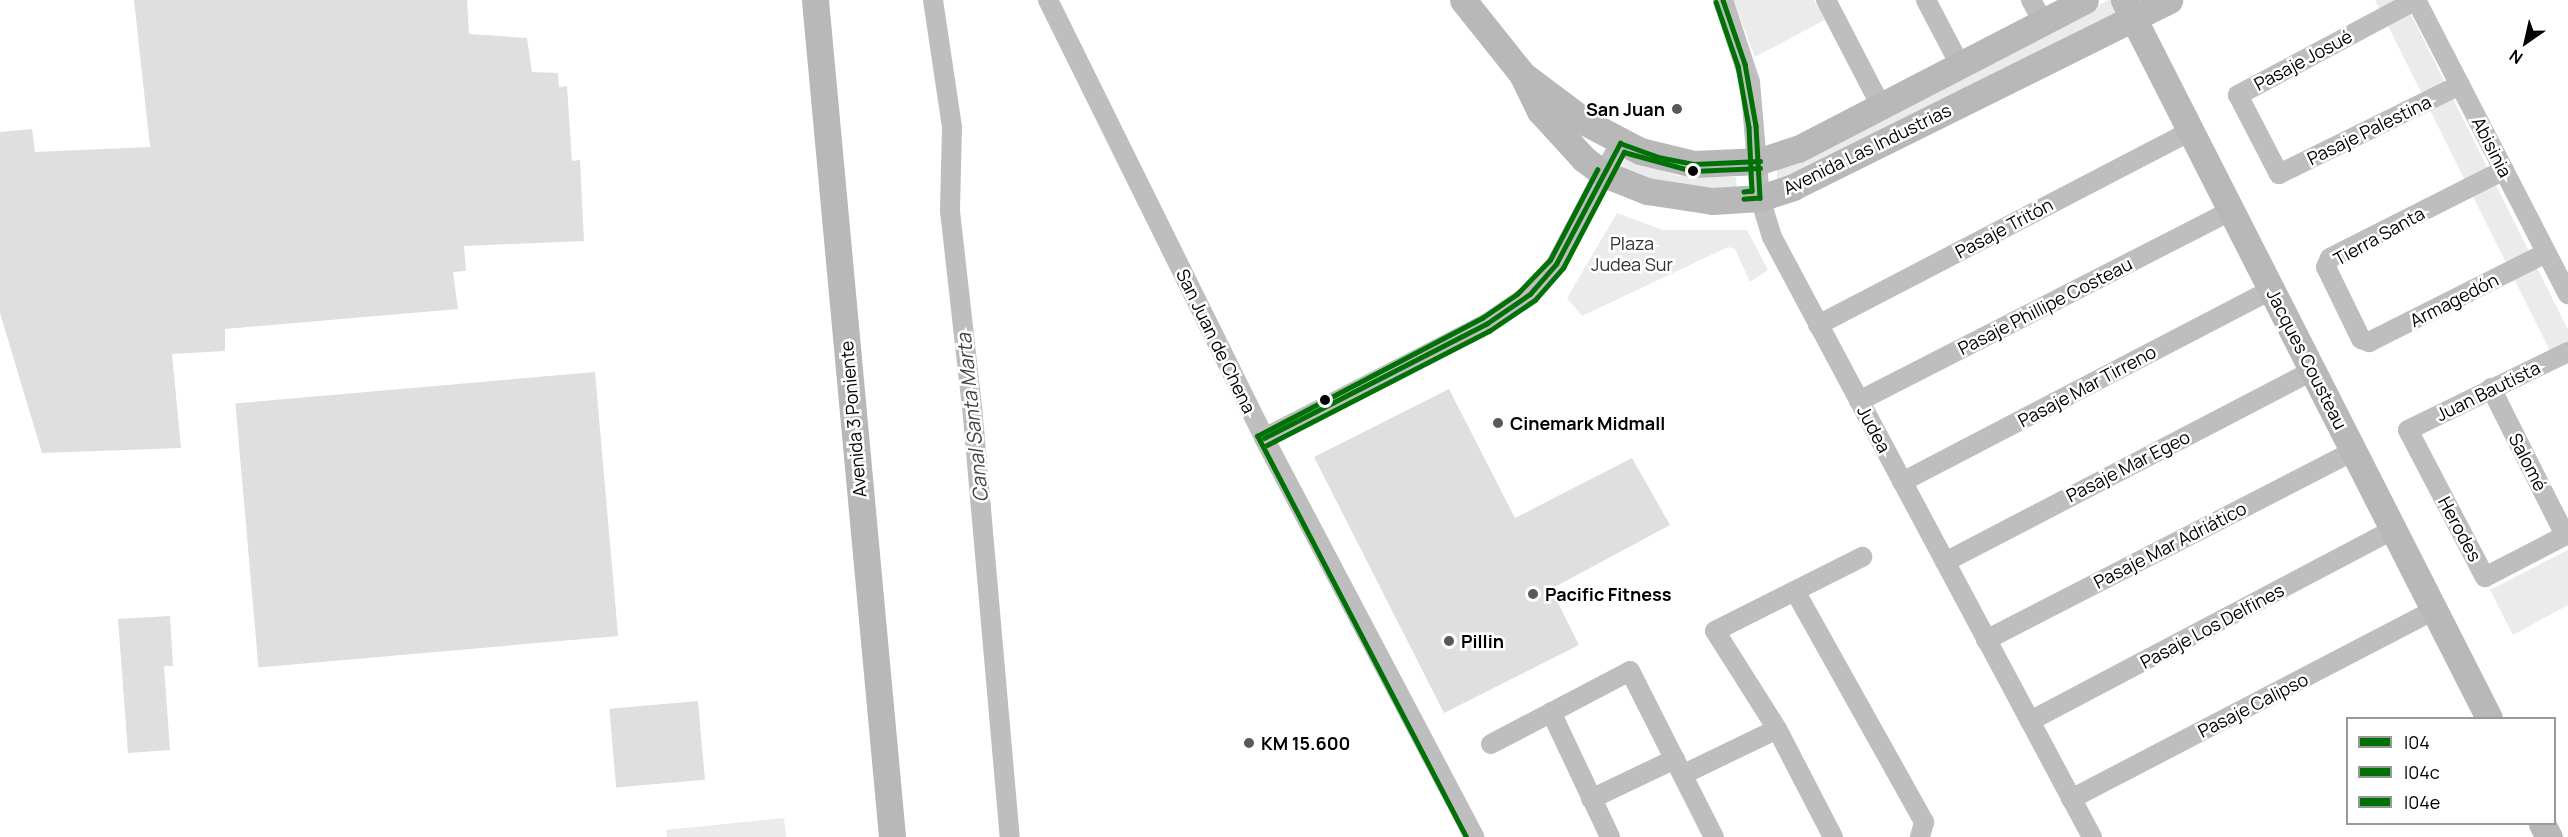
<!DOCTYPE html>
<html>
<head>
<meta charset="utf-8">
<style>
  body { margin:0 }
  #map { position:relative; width:2568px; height:837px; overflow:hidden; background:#fff; font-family:Manrope,sans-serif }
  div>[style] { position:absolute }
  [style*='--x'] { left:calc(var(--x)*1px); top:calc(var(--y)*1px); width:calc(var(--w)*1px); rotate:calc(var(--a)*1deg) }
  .green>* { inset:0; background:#ebebeb }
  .canal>* { height:20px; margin:-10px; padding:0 10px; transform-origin:10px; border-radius:10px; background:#bebebe }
  .building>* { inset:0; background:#dfdfdf; transform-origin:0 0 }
  .street>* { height:20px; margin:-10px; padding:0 10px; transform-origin:10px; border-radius:10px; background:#bebebe }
  .secondary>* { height:27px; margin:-13.5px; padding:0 13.5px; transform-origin:13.5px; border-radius:13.5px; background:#b8b8b8 }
  .bus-1>* { height:4.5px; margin:-2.25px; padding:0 2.25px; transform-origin:2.25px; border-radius:2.25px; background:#007106 }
  .bus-2>* { height:4.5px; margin:-2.25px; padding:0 2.25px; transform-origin:2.25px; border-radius:2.25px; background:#007106 }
  .bus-3>* { height:4.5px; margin:-2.25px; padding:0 2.25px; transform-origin:2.25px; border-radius:2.25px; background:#007106 }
  .dots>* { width:16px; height:16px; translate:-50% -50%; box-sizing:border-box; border:3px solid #fff; border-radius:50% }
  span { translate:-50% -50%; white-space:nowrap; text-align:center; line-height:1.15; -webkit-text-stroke:5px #fff; paint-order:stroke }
  .street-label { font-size:18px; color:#000 }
  .poi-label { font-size:18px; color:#000; font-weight:700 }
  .right { translate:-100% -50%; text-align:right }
  .left { translate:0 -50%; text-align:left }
  .park-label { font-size:18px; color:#323232 }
  .water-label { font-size:20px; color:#434343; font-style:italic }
  .legend { position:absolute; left:2346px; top:717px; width:210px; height:108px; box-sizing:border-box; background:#fff; border:2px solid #999; margin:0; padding:8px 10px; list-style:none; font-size:18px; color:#000 }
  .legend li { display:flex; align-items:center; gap:12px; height:30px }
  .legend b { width:30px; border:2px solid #999 }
  .north { position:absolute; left:2496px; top:12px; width:60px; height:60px; -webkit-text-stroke:4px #fff; paint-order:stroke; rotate:214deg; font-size:16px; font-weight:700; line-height:24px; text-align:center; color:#000 }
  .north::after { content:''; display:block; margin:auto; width:21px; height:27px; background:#000; clip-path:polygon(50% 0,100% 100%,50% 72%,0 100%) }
</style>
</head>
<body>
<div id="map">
  <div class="green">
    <div style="clip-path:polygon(1733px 0,1814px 0,1825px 20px,1755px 57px)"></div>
    <div style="clip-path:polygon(2108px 0,2115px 0,2122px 14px,1777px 186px,1777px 170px)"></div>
    <div style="clip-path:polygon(2375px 0,2404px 0,2568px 330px,2568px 344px,2551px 353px)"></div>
    <div style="clip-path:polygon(1625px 159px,1679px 176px,1736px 177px,1737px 190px,1677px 190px,1619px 173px)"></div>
    <div style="clip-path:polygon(1617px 213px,1663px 230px,1747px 230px,1768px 270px,1750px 282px,1735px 249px,1728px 247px,1582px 316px,1567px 298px)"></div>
    <div style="clip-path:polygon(2568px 550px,2568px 605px,2513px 635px,2490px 590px)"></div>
    <div style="clip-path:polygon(784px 818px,786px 837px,667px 837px,666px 830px)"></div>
  </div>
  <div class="canal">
    <div style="--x:933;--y:0;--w:128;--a:81.5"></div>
    <div style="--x:952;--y:127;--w:84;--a:91.4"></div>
    <div style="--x:950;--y:211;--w:196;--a:83.6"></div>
    <div style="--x:972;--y:406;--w:433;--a:85"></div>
  </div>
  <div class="building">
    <div style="clip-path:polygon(134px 0,467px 0,469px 34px,527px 38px,532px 72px,558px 73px,559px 87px,567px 86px,572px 161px,580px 160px,584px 241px,464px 246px,466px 271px,453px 272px,458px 309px,225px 329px,225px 351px,172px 354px,181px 448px,42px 453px,0 313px,0 132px,32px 129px,35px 152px,150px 147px)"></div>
    <div style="left:595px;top:372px;width:265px;height:361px;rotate:85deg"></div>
    <div style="clip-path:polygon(1449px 389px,1515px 518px,1632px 458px,1670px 525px,1551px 589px,1579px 645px,1444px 713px,1314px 457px)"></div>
    <div style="clip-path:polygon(170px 616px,173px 666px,164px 666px,170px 750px,128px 753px,118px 619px)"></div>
    <div style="left:698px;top:701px;width:79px;height:89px;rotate:85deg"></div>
  </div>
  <div class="street">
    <div style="--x:1048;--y:0;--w:488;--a:63.7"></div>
    <div style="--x:1264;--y:438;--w:451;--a:62.2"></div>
    <div style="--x:1723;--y:0;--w:86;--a:71.8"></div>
    <div style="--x:1750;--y:82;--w:116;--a:85.1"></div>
    <div style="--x:1760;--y:198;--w:41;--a:72.9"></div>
    <div style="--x:1772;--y:237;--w:680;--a:61.93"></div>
    <div style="--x:1826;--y:0;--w:119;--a:62.6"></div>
    <div style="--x:1926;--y:0;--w:73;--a:62.4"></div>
    <div style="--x:2031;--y:0;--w:25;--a:61"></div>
    <div style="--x:2416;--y:0;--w:202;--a:151.9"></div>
    <div style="--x:2238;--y:95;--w:89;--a:62.6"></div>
    <div style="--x:2279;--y:174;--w:202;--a:-26.2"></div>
    <div style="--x:2416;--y:0;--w:331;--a:62.7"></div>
    <div style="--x:2504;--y:170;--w:195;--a:153.2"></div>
    <div style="--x:2330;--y:258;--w:10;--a:114"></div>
    <div style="--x:2326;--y:267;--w:80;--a:64.1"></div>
    <div style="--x:2361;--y:339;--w:9;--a:21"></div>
    <div style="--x:2369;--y:342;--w:198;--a:-26.7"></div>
    <div style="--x:1818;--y:325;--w:420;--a:-27.5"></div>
    <div style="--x:2568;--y:352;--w:178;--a:154"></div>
    <div style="--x:2408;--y:430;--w:166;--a:62.4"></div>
    <div style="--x:2485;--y:577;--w:93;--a:-27.4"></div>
    <div style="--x:2491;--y:388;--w:165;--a:63.3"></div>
    <div style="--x:1859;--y:401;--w:418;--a:-27.1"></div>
    <div style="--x:1264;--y:438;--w:250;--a:-27.2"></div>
    <div style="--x:1486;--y:324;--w:53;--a:-34.3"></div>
    <div style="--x:1530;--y:294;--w:40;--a:-49"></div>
    <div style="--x:1556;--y:264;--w:137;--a:-62.1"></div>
    <div style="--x:1902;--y:482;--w:416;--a:-27.5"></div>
    <div style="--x:1945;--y:562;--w:414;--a:-27.5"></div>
    <div style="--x:1795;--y:591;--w:265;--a:60.8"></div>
    <div style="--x:1924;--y:822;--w:16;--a:105"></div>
    <div style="--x:1986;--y:640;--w:413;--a:-27.2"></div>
    <div style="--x:1551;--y:712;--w:138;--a:64.7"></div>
    <div style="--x:2030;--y:721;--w:410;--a:-27.8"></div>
    <div style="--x:1491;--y:744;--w:157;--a:-27.7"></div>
    <div style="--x:1630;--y:671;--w:186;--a:63.2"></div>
    <div style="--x:1684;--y:774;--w:103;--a:-25.8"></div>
    <div style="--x:1591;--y:799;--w:93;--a:-25.5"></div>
    <div style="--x:2071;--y:799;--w:409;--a:-27.5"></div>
    <div style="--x:1833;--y:837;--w:122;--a:-117.4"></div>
    <div style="--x:1777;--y:729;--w:116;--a:-122.3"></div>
    <div style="--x:1715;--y:631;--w:165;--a:-26.7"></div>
  </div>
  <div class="secondary">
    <div style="--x:815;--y:0;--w:841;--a:84.74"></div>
    <div style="--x:1463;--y:0;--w:95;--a:51.4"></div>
    <div style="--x:1522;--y:74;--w:41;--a:64.1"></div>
    <div style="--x:1540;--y:111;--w:65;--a:47.5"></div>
    <div style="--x:1584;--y:159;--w:25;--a:37"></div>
    <div style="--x:1604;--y:174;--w:46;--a:21.6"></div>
    <div style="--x:1647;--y:191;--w:66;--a:8.7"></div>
    <div style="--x:1712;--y:201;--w:48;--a:-3.6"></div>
    <div style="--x:1760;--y:198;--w:35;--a:-18"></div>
    <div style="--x:1793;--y:187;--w:420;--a:-26.4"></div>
    <div style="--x:2124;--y:0;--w:805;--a:63.05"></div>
    <div style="--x:1523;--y:75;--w:80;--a:36.9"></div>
    <div style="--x:1587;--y:123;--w:60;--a:27.8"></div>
    <div style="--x:1640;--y:151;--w:56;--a:13.5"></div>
    <div style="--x:1694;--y:164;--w:66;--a:-2.6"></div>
    <div style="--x:1760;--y:161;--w:40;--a:-18"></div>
    <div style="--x:1798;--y:149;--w:323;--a:-27.4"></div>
    <div style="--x:2542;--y:824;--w:15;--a:62"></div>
  </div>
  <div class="bus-1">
    <div style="--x:1723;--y:0;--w:68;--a:71"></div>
    <div style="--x:1745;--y:64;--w:63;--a:79.9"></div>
    <div style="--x:1756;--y:126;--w:72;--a:86.8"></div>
    <div style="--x:1760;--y:198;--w:16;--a:176"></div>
    <div style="--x:1264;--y:438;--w:250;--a:-27.2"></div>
    <div style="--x:1486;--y:324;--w:53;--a:-34.3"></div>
    <div style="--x:1530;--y:294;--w:40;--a:-49"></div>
    <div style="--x:1556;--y:264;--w:137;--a:-62.1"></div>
    <div style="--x:1620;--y:143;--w:40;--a:20.2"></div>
    <div style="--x:1658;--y:157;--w:37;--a:11"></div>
    <div style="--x:1694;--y:164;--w:66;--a:-2.6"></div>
  </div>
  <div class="bus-2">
    <div style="--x:1716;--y:2;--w:68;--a:71"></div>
    <div style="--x:1738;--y:66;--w:62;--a:79.8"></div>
    <div style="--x:1749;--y:127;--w:64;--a:87.3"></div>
    <div style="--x:1752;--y:191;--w:8;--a:173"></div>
    <div style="--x:1267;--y:445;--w:250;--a:-27.2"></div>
    <div style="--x:1489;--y:331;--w:55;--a:-34"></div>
    <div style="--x:1535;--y:300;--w:43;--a:-48.8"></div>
    <div style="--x:1563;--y:268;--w:131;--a:-62.3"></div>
    <div style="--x:1624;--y:152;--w:72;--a:15.4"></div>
    <div style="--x:1693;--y:171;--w:67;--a:-2.6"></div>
  </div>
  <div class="bus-3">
    <div style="--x:1466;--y:837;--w:452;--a:-117.5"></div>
    <div style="--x:1257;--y:436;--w:254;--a:-27.7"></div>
    <div style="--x:1482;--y:318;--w:42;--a:-34.4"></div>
    <div style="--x:1517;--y:294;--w:47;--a:-45.9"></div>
    <div style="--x:1550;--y:260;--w:102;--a:-62.4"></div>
  </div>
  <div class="dots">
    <div style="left:1677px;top:109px;background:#595959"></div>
    <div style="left:1693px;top:171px;background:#000"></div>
    <div style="left:1325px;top:400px;background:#000"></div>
    <div style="left:1498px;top:423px;background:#595959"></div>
    <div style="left:1533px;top:594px;background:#595959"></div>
    <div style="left:1449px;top:641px;background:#595959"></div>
    <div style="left:1249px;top:743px;background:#595959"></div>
  </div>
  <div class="street-label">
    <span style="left:2303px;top:60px;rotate:-28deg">Pasaje Josué</span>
    <span style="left:2369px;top:130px;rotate:-26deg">Pasaje Palestina</span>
    <span style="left:2492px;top:147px;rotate:63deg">Abisinia</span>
    <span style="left:1867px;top:149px;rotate:-26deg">Avenida Las Industrias</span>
    <span style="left:2004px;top:228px;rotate:-28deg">Pasaje Tritón</span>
    <span style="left:2379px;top:236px;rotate:-29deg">Tierra Santa</span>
    <span style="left:2454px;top:300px;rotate:-27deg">Armagedón</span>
    <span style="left:2045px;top:306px;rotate:-27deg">Pasaje Phillipe Costeau</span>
    <span style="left:1216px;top:341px;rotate:64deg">San Juan de Chena</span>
    <span style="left:2307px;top:359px;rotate:63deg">Jacques Cousteau</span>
    <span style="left:2087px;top:386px;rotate:-28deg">Pasaje Mar Tirreno</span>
    <span style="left:2488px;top:391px;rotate:-26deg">Juan Bautista</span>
    <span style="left:853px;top:419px;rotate:-95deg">Avenida 3 Poniente</span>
    <span style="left:1874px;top:429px;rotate:62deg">Judea</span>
    <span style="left:2528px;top:462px;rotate:63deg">Salomé</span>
    <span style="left:2128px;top:466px;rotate:-27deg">Pasaje Mar Egeo</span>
    <span style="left:2460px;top:529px;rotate:62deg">Herodes</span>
    <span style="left:2170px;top:545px;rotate:-27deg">Pasaje Mar Adriático</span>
    <span style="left:2212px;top:626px;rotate:-28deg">Pasaje Los Delfines</span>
    <span style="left:2253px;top:705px;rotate:-27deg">Pasaje Calipso</span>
  </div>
  <div class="poi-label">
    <span class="right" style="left:1665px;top:109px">San Juan</span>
    <span class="left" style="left:1510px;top:423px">Cinemark Midmall</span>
    <span class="left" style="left:1545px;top:594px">Pacific Fitness</span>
    <span class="left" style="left:1461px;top:641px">Pillin</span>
    <span class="left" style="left:1261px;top:743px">KM 15.600</span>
  </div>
  <div class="park-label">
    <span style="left:1632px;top:254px">Plaza<br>Judea Sur</span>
  </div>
  <div class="water-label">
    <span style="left:972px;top:418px;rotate:-96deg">Canal Santa Marta</span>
  </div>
  <ul class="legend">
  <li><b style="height:8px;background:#007106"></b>I04</li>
  <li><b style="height:8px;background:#007106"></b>I04c</li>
  <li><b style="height:8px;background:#007106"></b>I04e</li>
  </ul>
  <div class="north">N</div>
</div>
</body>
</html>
